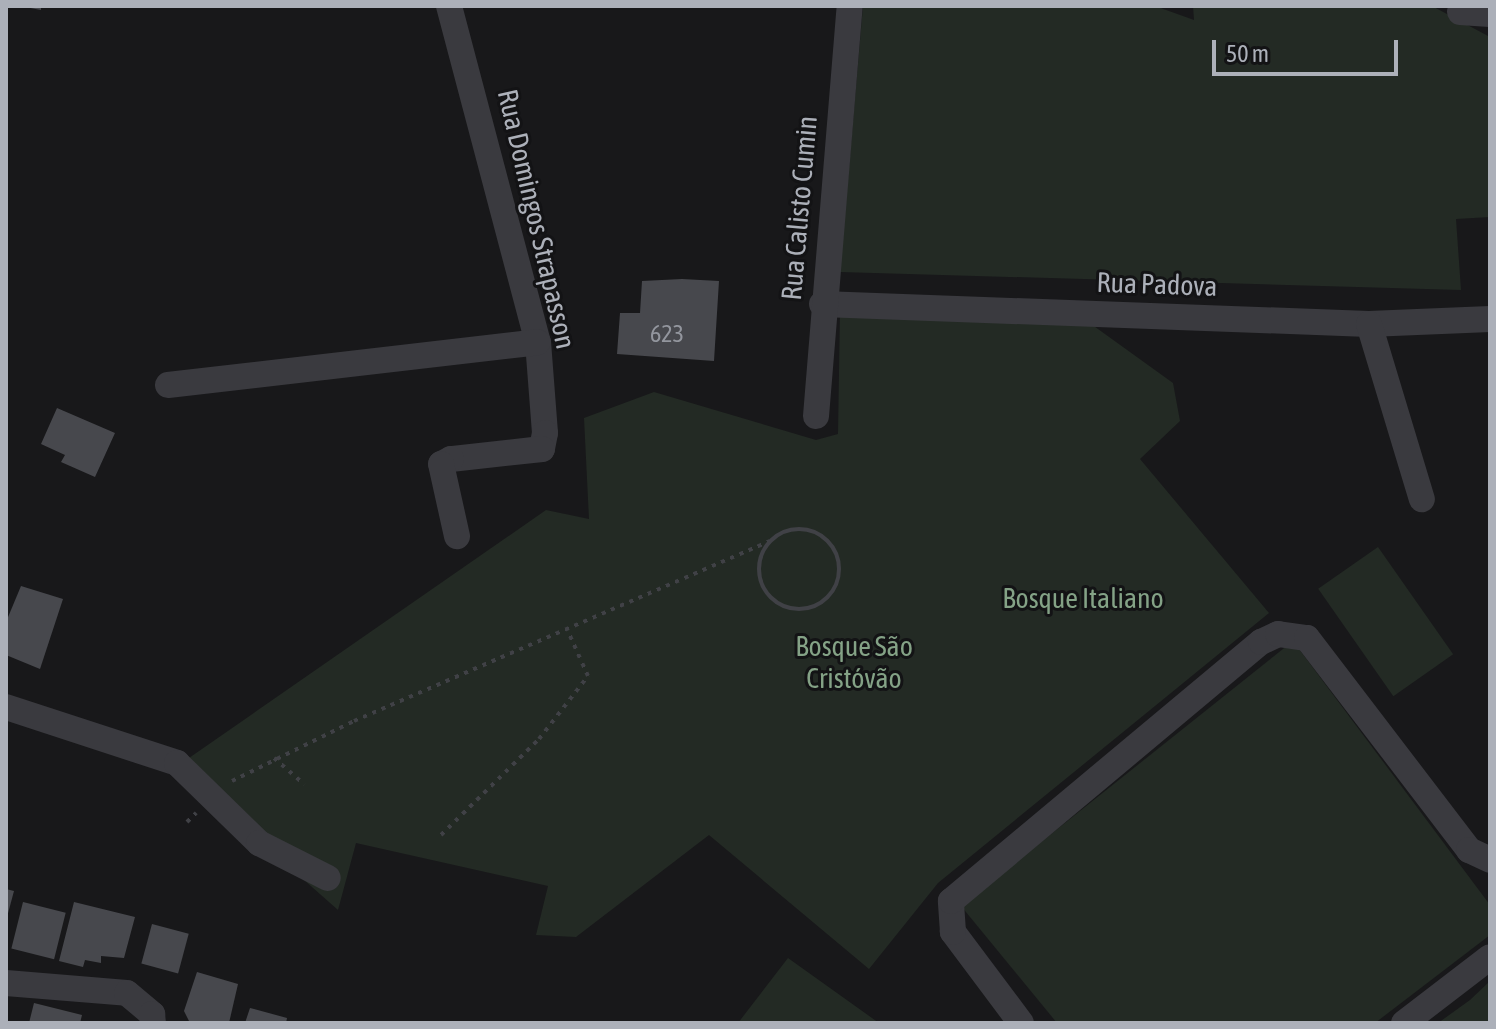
<!DOCTYPE html>
<html>
<head>
<meta charset="utf-8">
<style>
  body { margin:0 }
  #map { position:relative; width:1496px; height:1029px; overflow:hidden; background:#18181a; font-family:"Asap Condensed",sans-serif }
  div>[style] { position:absolute }
  [style*='--x'] { left:calc(var(--x)*1px); top:calc(var(--y)*1px); width:calc(var(--w)*1px); rotate:calc(var(--a)*1deg) }
  .green>* { inset:0; background:#232a24; transform-origin:0 0 }
  .building>* { inset:0; background:#47484d; transform-origin:0 0 }
  .path>* { height:4px; margin-top:-2px; transform-origin:0; background:repeating-linear-gradient(90deg,#404146 0 4px,transparent 0 10px) }
  .path>.ring { margin:-2px; padding:0; box-sizing:content-box; background:none; border:4px solid #404146; border-radius:50% }
  .minor>* { height:26px; margin:-13px; padding:0 13px; transform-origin:13px; border-radius:13px; background:#3a3a3f }
  span { translate:-50% -50%; white-space:nowrap; text-align:center; line-height:1.15; -webkit-text-stroke:6px #131315; paint-order:stroke }
  .number-label { font-size:24px; color:#93969e }
  .number-label span { -webkit-text-stroke-width:0 }
  .street-label { font-size:28px; color:#acb0b9 }
  .park-label { font-size:28px; color:#84a286 }
  .frame { position:absolute; inset:0; border:8px solid #acb0b9; pointer-events:none }
  .scale { position:absolute; left:1212px; top:40px; width:186px; height:36px; box-sizing:border-box; border:4px solid #acb0b9; border-top:0; padding-left:10px; font-size:24px; line-height:28px; white-space:nowrap; color:#acb0b9; -webkit-text-stroke:6px #131315; paint-order:stroke }
</style>
</head>
<body>
<div id="map">
  <div class="green">
    <div style="clip-path:polygon(863px 6px,1155px 6px,1194px 20px,1193px 6px,1432px 6px,1490px 37px,1490px 217px,1456px 219px,1461px 290px,840px 272px)"></div>
    <div style="clip-path:polygon(840px 310px,1073px 311px,1173px 383px,1180px 421px,1140px 459px,1269px 613px,938px 883px,869px 969px,709px 835px,576px 937px,536px 935px,548px 886px,356px 843px,338px 910px,176px 767px,546px 510px,589px 519px,584px 418px,654px 392px,816px 440px,838px 434px)"></div>
    <div style="left:1378px;top:547px;width:131px;height:73px;rotate:55deg"></div>
    <div style="clip-path:polygon(1293px 641px,1490px 905px,1490px 935px,1375px 1023px,1057px 1023px,961px 906px)"></div>
    <div style="clip-path:polygon(788px 958px,879px 1023px,738px 1023px)"></div>
    <div style="clip-path:polygon(1490px 981px,1490px 1023px,1438px 1023px,1470px 1000px)"></div>
  </div>
  <div class="building">
    <div style="clip-path:polygon(20px 6px,41px 6px,41px 10px)"></div>
    <div style="clip-path:polygon(682px 279px,719px 281px,714px 361px,617px 354px,620px 313px,640px 313px,642px 281px)"></div>
    <div style="clip-path:polygon(57px 408px,115px 433px,95px 477px,61px 462px,65px 455px,41px 444px)"></div>
    <div style="clip-path:polygon(21px 586px,63px 599px,40px 669px,6px 655px,6px 622px)"></div>
    <div style="clip-path:polygon(6px 889px,14px 891px,7px 917px,6px 917px)"></div>
    <div style="left:23px;top:902px;width:44px;height:48px;rotate:14deg"></div>
    <div style="clip-path:polygon(74px 902px,135px 917px,124px 958px,101px 956px,101px 963px,85px 960px,83px 967px,59px 961px)"></div>
    <div style="left:152px;top:924px;width:38px;height:41px;rotate:15deg"></div>
    <div style="clip-path:polygon(197px 972px,238px 984px,229px 1023px,190px 1023px,184px 1011px)"></div>
    <div style="clip-path:polygon(34px 1003px,82px 1015px,80px 1023px,29px 1023px)"></div>
    <div style="clip-path:polygon(250px 1008px,287px 1018px,286px 1023px,245px 1023px)"></div>
  </div>
  <div class="path">
    <div class="ring" style="left:759px;top:529px;width:76px;height:76px"></div>
    <div style="--x:274;--y:758;--w:40;--a:41"></div>
    <div style="--x:232;--y:781;--w:136;--a:-26.2"></div>
    <div style="--x:354;--y:721;--w:453;--a:-23.4"></div>
    <div style="--x:187;--y:822;--w:13;--a:-45"></div>
    <div style="--x:441;--y:835;--w:137;--a:-44.4"></div>
    <div style="--x:539;--y:739;--w:80;--a:-52.1"></div>
    <div style="--x:588;--y:676;--w:51;--a:-114.1"></div>
  </div>
  <div class="minor">
    <div style="--x:449;--y:6;--w:348;--a:75.2"></div>
    <div style="--x:538;--y:342;--w:91;--a:85.6"></div>
    <div style="--x:545;--y:433;--w:16;--a:101"></div>
    <div style="--x:542;--y:449;--w:92;--a:173.7"></div>
    <div style="--x:451;--y:459;--w:11;--a:153"></div>
    <div style="--x:441;--y:464;--w:74;--a:77.5"></div>
    <div style="--x:1460;--y:12;--w:30;--a:4"></div>
    <div style="--x:822;--y:304;--w:547;--a:2.09"></div>
    <div style="--x:1369;--y:324;--w:121;--a:-2.4"></div>
    <div style="--x:1369;--y:324;--w:183;--a:73.2"></div>
    <div style="--x:168;--y:385;--w:372;--a:-6.6"></div>
    <div style="--x:816;--y:416;--w:411;--a:-85.3"></div>
    <div style="--x:6;--y:707;--w:180;--a:18.1"></div>
    <div style="--x:177;--y:763;--w:115;--a:44.3"></div>
    <div style="--x:259;--y:843;--w:77;--a:26.9"></div>
    <div style="--x:6;--y:983;--w:121;--a:4.7"></div>
    <div style="--x:127;--y:993;--w:33;--a:40"></div>
    <div style="--x:152;--y:1014;--w:9;--a:84"></div>
    <div style="--x:1021;--y:1023;--w:114;--a:-126.8"></div>
    <div style="--x:953;--y:932;--w:31;--a:-94"></div>
    <div style="--x:951;--y:901;--w:404;--a:-39.9"></div>
    <div style="--x:1261;--y:642;--w:19;--a:-25"></div>
    <div style="--x:1278;--y:634;--w:29;--a:8"></div>
    <div style="--x:1307;--y:638;--w:267;--a:52.6"></div>
    <div style="--x:1469;--y:850;--w:23;--a:25"></div>
    <div style="--x:1404;--y:1023;--w:108;--a:-37.5"></div>
  </div>
  <div class="number-label">
    <span style="left:667px;top:334px">623</span>
  </div>
  <div class="street-label">
    <span style="left:799px;top:208px;rotate:-85deg">Rua Calisto Cumin</span>
    <span style="left:537px;top:219px;rotate:77deg">Rua Domingos Strapasson</span>
    <span style="left:1157px;top:284px;rotate:2deg">Rua Padova</span>
  </div>
  <div class="park-label">
    <span style="left:1083px;top:598px">Bosque Italiano</span>
    <span style="left:854px;top:662px">Bosque São<br>Cristóvão</span>
  </div>
  <div class="frame"></div>
  <div class="scale">50 m</div>
</div>
</body>
</html>
